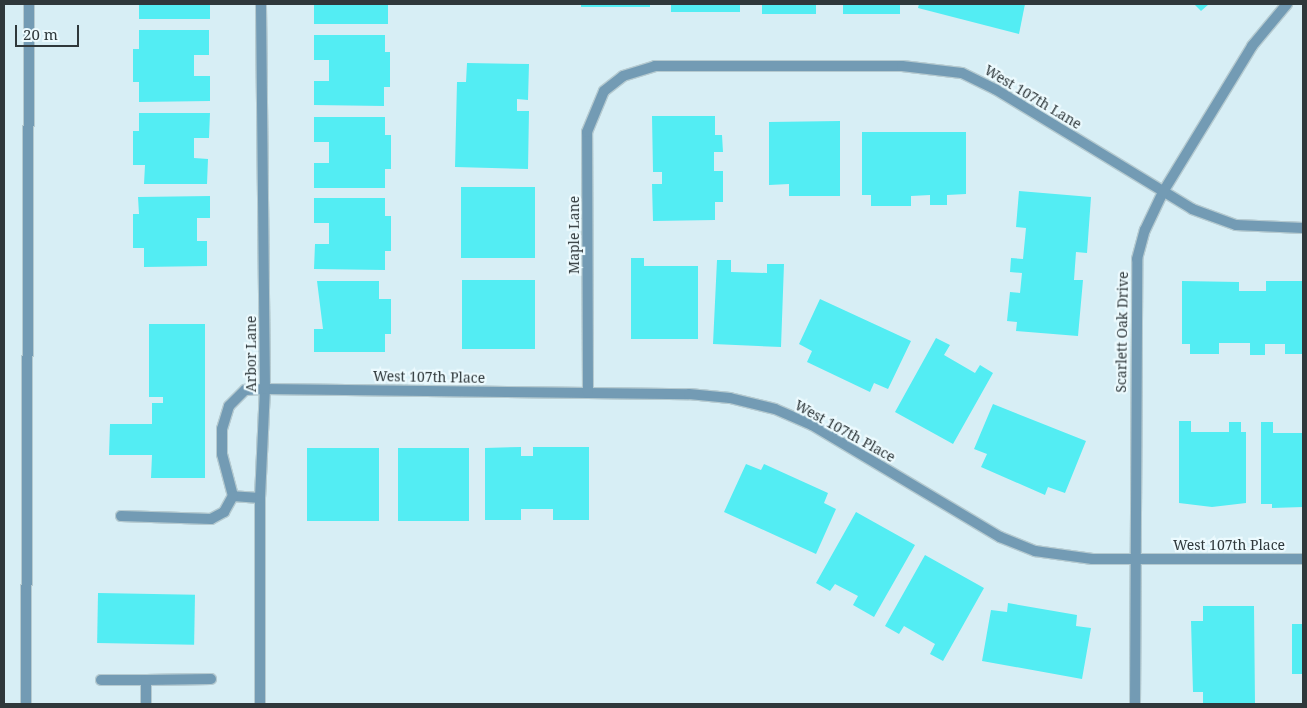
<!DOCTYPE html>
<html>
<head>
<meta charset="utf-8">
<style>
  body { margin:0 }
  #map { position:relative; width:1307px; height:708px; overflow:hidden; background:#d7eef5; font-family:"Noto Serif",serif }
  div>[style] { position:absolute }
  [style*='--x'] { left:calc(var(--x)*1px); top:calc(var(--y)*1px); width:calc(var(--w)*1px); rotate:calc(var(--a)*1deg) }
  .building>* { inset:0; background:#53edf3; transform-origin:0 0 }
  .roads { filter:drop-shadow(1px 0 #b5cad0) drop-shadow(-1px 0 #b5cad0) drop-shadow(0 1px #b5cad0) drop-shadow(0 -1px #b5cad0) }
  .service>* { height:10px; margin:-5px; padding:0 5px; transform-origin:5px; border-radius:5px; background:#739bb4 }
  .minor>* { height:10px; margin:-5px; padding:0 5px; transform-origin:5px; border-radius:5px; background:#739bb4 }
  .tertiary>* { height:10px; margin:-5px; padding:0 5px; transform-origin:5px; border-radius:5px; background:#739bb4 }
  span { translate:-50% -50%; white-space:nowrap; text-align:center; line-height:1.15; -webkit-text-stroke:4.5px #ecfafe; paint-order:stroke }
  .street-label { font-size:14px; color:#2f383b }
  .frame { position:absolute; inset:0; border:5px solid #2f383b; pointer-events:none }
  .scale { position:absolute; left:15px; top:25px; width:64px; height:22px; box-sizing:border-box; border:2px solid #2f383b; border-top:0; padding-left:6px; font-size:15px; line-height:18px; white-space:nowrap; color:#2f383b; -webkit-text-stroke:4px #ecfafe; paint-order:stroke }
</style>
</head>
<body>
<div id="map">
  <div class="building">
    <div style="left:139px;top:4px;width:71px;height:15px"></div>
    <div style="left:314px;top:4px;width:74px;height:20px"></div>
    <div style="left:581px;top:4px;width:69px;height:3px"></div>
    <div style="left:671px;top:4px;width:69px;height:8px"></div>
    <div style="left:762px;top:4px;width:54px;height:10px"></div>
    <div style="left:843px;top:4px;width:57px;height:10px"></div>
    <div style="clip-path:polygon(919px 4px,1025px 4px,1019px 34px,918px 8px)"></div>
    <div style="clip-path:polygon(1194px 4px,1209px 4px,1201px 11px)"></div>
    <div style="clip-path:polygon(139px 30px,209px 30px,209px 55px,194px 55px,194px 76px,210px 76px,210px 101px,139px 102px,139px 82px,133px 82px,133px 49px,139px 49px)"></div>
    <div style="clip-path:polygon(314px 35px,385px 35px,385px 52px,390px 52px,390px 87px,384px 87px,384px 106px,314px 105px,314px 81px,329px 81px,329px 60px,314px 60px)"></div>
    <div style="clip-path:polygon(467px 63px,529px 64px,528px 100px,517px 99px,517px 111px,529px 111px,528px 169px,455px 167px,457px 82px,466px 82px)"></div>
    <div style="clip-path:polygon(139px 113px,210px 113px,209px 138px,194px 138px,194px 158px,208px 159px,207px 184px,144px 184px,145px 165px,133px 165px,133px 131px,139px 131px)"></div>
    <div style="clip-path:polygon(652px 116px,715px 116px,715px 135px,722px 135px,723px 152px,714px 152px,714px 171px,723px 171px,723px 202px,715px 202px,715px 220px,653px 221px,652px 184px,662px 184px,662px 172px,653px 172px)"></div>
    <div style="clip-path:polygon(314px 117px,385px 117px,385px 135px,391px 135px,391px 169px,385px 169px,385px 188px,314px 188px,314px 163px,329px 163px,329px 142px,314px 142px)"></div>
    <div style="clip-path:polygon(840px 121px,840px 196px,789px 196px,789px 184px,769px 185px,769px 122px)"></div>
    <div style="clip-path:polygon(862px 132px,966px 132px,966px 194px,947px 195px,947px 205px,930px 205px,930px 195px,911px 196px,911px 206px,871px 206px,871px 195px,862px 195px)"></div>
    <div style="left:461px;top:187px;width:74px;height:71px"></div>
    <div style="clip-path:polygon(1019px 191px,1091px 197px,1087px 253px,1076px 252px,1074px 280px,1083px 280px,1078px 336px,1016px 331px,1017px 322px,1007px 321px,1010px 292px,1020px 293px,1022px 273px,1010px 272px,1011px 258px,1023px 259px,1026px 228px,1016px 227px)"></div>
    <div style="clip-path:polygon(210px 196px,210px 218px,197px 218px,197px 241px,207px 241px,207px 266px,144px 267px,144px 248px,133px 248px,133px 214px,139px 214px,138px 197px)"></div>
    <div style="clip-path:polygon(314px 198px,385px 198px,385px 216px,391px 216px,391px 251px,385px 251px,385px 270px,314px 269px,315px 244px,329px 244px,329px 223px,314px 223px)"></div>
    <div style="clip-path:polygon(631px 258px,644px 258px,644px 266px,698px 266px,698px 339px,631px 339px)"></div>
    <div style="clip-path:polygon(717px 260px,731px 260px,731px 272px,767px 273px,767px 264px,784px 264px,781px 347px,713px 344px)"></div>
    <div style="left:462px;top:280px;width:73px;height:69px"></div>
    <div style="clip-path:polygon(317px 281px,379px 281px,379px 299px,391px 299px,391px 334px,385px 334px,385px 352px,314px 352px,314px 329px,323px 329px)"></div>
    <div style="clip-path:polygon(1182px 281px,1239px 282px,1239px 291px,1266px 291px,1266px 281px,1303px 281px,1303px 354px,1285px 354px,1285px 344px,1265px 344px,1265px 355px,1250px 355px,1250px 343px,1219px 343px,1219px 354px,1190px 354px,1190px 344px,1182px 344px)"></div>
    <div style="clip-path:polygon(820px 299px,911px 341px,888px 389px,874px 383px,870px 392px,807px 362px,812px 351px,799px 344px)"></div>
    <div style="clip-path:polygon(149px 324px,205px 324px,205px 478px,151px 478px,152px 455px,109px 455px,110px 424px,152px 424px,152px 403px,163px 403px,163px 397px,149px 397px)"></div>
    <div style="clip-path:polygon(936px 338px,950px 345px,944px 355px,975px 373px,980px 365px,993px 373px,953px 444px,895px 412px)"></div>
    <div style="clip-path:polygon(993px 404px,1086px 441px,1065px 493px,1048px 487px,1045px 495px,981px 467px,987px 454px,974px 449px)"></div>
    <div style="clip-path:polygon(1179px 421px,1191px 421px,1191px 432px,1229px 432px,1229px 422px,1241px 422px,1241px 432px,1246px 432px,1246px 503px,1212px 507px,1179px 503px)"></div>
    <div style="clip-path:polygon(1261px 422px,1273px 422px,1273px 433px,1303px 433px,1303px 507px,1272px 508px,1272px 504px,1261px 504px)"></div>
    <div style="clip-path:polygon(521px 447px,521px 456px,533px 456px,533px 447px,589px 447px,589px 520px,553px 520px,553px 509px,521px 509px,521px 520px,485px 520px,485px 448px)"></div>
    <div style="left:307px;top:448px;width:72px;height:73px"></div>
    <div style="left:398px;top:448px;width:71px;height:73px"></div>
    <div style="clip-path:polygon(746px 464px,761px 470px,764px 464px,828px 493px,824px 503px,836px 509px,816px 554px,724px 512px)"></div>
    <div style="clip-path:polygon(856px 512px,915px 545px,874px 617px,853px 605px,858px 596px,835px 584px,830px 591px,816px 583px)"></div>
    <div style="clip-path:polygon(925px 555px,984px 588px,943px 661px,930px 654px,935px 644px,904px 626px,899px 634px,885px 626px)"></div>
    <div style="left:98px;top:593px;width:97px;height:50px;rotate:1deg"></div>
    <div style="clip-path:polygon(1008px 603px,1077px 615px,1076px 626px,1091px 628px,1082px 679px,982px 661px,991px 610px,1007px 612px)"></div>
    <div style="clip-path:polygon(1203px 606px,1254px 606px,1255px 704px,1203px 704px,1203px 692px,1193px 692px,1191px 621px,1203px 621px)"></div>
    <div style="left:1292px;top:624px;width:11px;height:50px"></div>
  </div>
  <div class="roads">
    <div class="service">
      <div style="--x:260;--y:498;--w:27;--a:-176"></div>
      <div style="--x:233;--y:496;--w:43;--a:-104.7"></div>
      <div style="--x:222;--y:454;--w:25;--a:-90"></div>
      <div style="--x:222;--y:429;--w:24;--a:-73"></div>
      <div style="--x:229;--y:406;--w:23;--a:-45"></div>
      <div style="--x:245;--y:390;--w:20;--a:-3"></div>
      <div style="--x:121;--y:516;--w:90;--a:1.9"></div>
      <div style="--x:211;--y:519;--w:15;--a:-28"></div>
      <div style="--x:224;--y:512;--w:18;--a:-61"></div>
      <div style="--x:101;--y:680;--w:45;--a:0"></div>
      <div style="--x:146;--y:680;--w:24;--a:90"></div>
      <div style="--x:146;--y:680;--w:65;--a:-0.9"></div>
    </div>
    <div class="minor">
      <div style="--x:265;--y:389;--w:424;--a:0.7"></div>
      <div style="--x:689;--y:394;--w:41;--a:5.6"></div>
      <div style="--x:730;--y:398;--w:46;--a:13.7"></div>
      <div style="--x:775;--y:409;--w:40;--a:23.4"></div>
      <div style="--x:812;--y:425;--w:219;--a:30.8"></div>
      <div style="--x:1000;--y:537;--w:38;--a:22"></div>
      <div style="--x:1035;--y:551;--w:58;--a:8"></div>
      <div style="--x:1092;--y:559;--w:211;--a:0"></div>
      <div style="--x:588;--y:393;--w:261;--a:-90.2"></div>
      <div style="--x:587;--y:132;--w:44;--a:-67.5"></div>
      <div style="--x:604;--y:91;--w:24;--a:-38"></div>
      <div style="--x:623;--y:76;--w:34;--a:-17"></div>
      <div style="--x:655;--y:66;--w:247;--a:0"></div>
      <div style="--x:902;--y:66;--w:60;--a:6.7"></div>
      <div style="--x:962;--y:73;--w:37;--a:26"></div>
      <div style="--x:995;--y:89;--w:231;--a:31.3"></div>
      <div style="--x:1192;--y:209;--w:47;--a:20"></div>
      <div style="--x:1236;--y:225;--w:67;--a:2.6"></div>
      <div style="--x:260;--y:704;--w:206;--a:-90"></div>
      <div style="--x:260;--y:498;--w:109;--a:-87.4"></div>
      <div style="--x:265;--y:389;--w:385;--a:-90.6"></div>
      <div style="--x:1135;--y:704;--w:445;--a:-89.7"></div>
      <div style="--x:1137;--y:259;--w:30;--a:-75"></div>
      <div style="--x:1145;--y:230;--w:42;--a:-64.7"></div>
      <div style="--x:1163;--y:192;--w:171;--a:-58.6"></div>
      <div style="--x:1252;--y:46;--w:55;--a:-50.2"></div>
    </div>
    <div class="tertiary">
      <div style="--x:26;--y:704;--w:700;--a:-89.75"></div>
    </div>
  </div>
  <div class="street-label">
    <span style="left:1033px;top:97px;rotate:31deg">West 107th Lane</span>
    <span style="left:574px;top:235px;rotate:-90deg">Maple Lane</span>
    <span style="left:1122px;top:332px;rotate:-89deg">Scarlett Oak Drive</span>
    <span style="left:251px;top:354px;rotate:-90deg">Arbor Lane</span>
    <span style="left:429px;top:377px;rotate:1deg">West 107th Place</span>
    <span style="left:845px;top:431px;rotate:29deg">West 107th Place</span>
    <span style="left:1229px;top:545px">West 107th Place</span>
  </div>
  <div class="frame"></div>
  <div class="scale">20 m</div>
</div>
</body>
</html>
